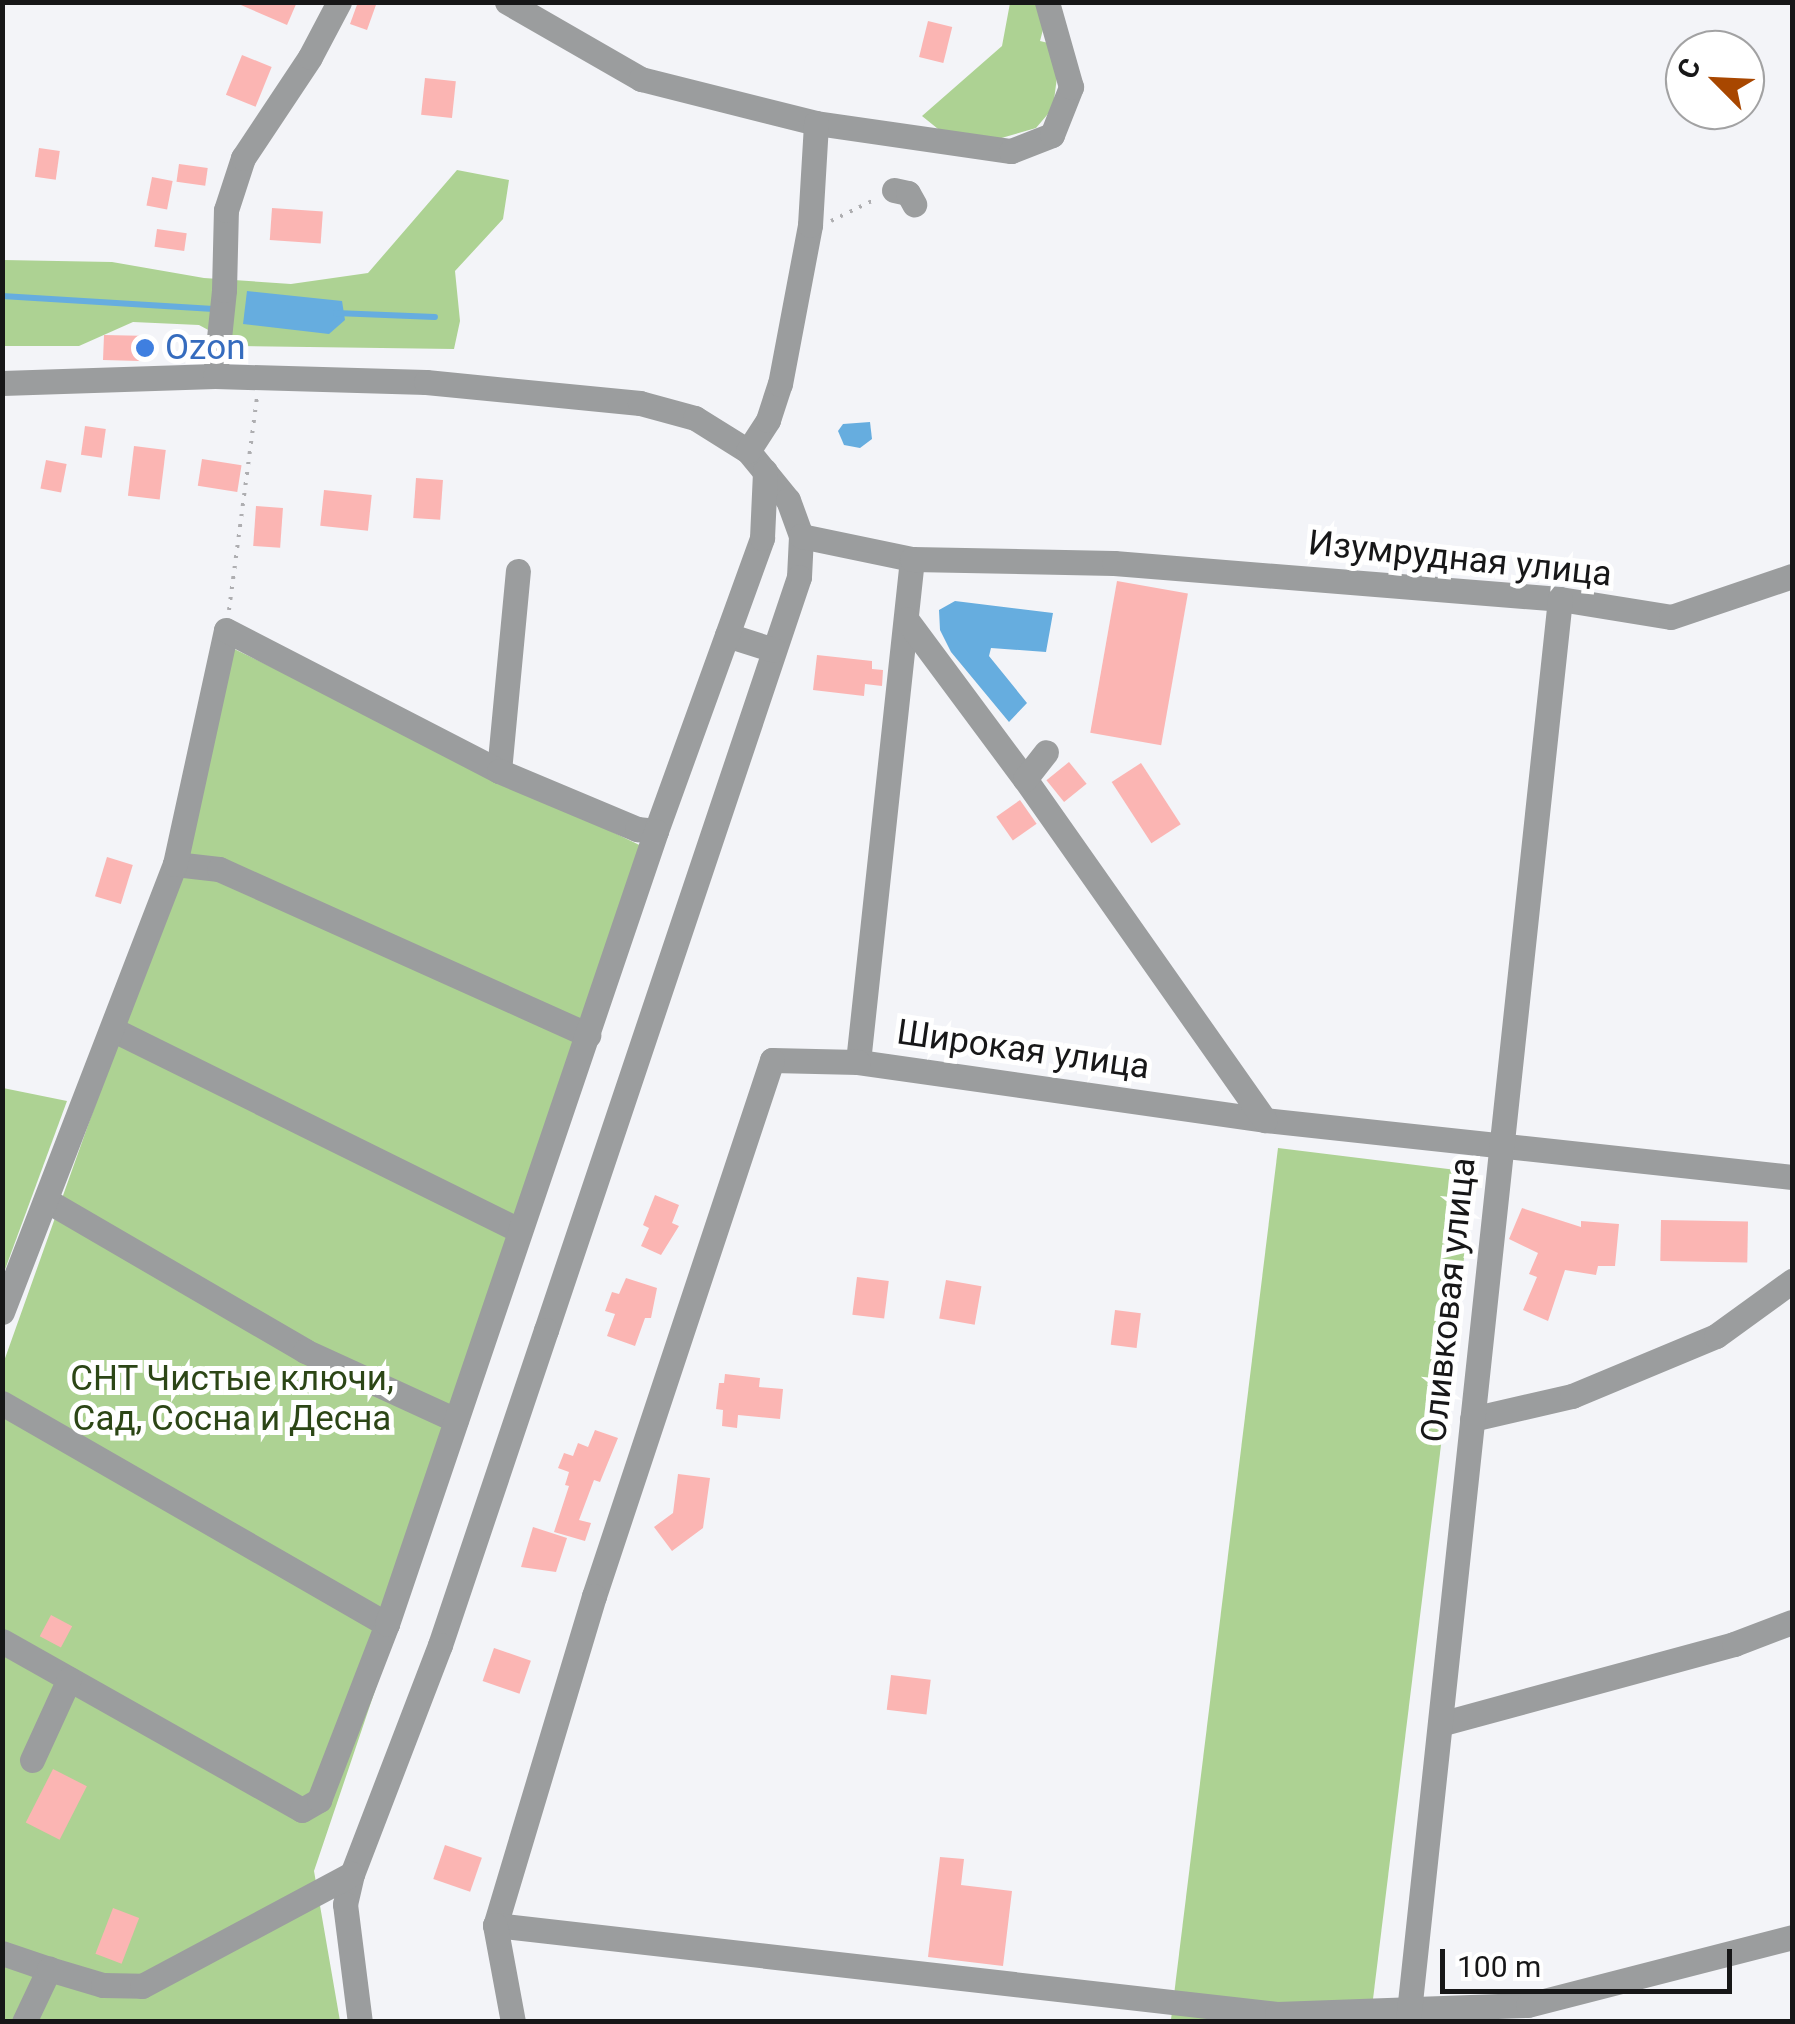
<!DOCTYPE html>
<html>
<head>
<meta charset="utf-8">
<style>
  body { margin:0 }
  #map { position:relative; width:1795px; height:2024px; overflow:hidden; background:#f3f4f8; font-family:Roboto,sans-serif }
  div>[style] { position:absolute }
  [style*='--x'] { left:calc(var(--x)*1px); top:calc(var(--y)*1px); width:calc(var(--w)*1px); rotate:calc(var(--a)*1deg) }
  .green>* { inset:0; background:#add293; transform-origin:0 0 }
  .water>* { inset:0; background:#66addf }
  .stream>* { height:6px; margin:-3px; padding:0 3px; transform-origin:3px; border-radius:3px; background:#66addf }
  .building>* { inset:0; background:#fbb5b3; transform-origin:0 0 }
  .path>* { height:4px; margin-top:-2px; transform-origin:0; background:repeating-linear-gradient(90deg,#aeaeb1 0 2.5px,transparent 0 10.5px) }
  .minor>* { height:25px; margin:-12.5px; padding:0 12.5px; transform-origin:12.5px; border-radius:12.5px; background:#9b9d9e }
  .dots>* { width:28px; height:28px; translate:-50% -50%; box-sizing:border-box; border:5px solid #fff; border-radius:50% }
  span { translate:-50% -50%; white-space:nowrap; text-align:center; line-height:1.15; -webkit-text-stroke:10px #fff; paint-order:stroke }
  .shop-label { font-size:35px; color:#366cbe }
  .left { translate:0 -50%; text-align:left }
  .street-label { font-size:35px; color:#171718 }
  .park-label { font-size:35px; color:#2c4616 }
  .frame { position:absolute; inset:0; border:5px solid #171718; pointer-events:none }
  .north { position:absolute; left:1665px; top:30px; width:100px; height:100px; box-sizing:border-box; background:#fff; border:2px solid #a2a2a3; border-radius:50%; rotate:294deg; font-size:28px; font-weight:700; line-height:40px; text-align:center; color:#171718 }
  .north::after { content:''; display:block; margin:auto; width:35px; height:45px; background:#a84700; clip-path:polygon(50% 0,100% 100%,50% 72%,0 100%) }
  .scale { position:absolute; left:1440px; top:1949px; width:292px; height:45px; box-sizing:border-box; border:5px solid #171718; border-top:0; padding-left:12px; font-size:30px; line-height:35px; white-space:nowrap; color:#171718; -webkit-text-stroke:8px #fff; paint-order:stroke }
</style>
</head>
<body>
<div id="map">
  <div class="green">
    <div style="clip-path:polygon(1010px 3px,1050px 3px,1040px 41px,1061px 46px,1053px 108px,1036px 128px,998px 139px,943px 133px,922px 116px,1002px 46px)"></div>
    <div style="clip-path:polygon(457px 170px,509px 180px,503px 219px,455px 271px,460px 321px,454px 349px,238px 346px,199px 325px,133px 322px,79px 346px,3px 346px,3px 260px,112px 262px,204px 278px,291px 284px,368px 273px)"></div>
    <div style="clip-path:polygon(228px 646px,658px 854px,314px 1871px,340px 2021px,3px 2022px,3px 1364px,181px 864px)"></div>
    <div style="clip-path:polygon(3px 1088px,67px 1101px,3px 1275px,2px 1088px)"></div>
    <div style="left:1278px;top:1148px;width:198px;height:879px;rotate:7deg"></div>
  </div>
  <div class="water">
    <div style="clip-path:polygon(247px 291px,342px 301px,345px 320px,329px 334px,243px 324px)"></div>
    <div style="clip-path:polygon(870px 422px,872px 439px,860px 448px,844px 445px,838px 431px,843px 424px)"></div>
    <div style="clip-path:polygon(955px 601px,1053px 613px,1046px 652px,991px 648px,989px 656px,1027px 703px,1009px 722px,951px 652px,940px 630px,939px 610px)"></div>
  </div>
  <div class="stream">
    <div style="--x:2;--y:296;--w:212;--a:3.5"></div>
    <div style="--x:336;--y:313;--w:99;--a:2.3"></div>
  </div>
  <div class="building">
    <div style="clip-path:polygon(234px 2px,297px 2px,287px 25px)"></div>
    <div style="clip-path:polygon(358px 2px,377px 2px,367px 30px,350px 24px)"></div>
    <div style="left:928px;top:21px;width:25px;height:37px;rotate:14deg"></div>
    <div style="left:242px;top:55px;width:32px;height:43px;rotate:22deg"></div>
    <div style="left:425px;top:78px;width:31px;height:37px;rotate:6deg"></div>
    <div style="left:39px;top:148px;width:21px;height:29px;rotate:8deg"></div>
    <div style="left:179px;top:164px;width:29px;height:18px;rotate:8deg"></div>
    <div style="left:152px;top:177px;width:21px;height:29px;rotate:11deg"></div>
    <div style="left:272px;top:208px;width:51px;height:32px;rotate:4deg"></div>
    <div style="left:157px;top:229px;width:30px;height:18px;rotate:8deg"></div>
    <div style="clip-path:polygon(104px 335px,151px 336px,151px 354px,140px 353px,140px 361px,103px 360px)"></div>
    <div style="left:85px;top:426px;width:21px;height:29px;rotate:8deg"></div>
    <div style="left:134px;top:446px;width:32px;height:50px;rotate:7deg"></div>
    <div style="left:202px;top:459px;width:40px;height:27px;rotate:9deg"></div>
    <div style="left:46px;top:460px;width:21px;height:29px;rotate:11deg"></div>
    <div style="left:416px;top:478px;width:27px;height:40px;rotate:4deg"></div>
    <div style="left:324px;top:490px;width:48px;height:36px;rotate:6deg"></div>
    <div style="left:256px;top:506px;width:27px;height:40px;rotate:4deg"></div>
    <div style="left:1117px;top:581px;width:72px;height:154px;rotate:10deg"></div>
    <div style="clip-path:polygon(817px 655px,872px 661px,872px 669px,883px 670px,882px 686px,865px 684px,864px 696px,813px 690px)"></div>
    <div style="left:1069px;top:762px;width:28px;height:29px;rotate:51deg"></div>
    <div style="left:1141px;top:763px;width:73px;height:35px;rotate:57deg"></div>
    <div style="left:1020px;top:800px;width:29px;height:29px;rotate:55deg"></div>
    <div style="left:107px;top:857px;width:27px;height:41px;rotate:17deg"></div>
    <div style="clip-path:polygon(655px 1195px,679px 1205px,672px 1223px,679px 1226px,661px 1255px,641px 1246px,649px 1228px,643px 1225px)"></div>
    <div style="clip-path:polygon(1522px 1208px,1581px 1227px,1581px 1221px,1619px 1224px,1615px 1266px,1598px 1266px,1596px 1275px,1565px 1270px,1548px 1321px,1523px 1310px,1537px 1277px,1529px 1274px,1538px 1253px,1509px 1239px)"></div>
    <div style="left:1661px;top:1220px;width:87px;height:41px;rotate:1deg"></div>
    <div style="left:857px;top:1277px;width:32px;height:38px;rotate:7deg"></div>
    <div style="clip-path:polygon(626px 1278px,657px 1288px,651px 1318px,645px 1318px,635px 1346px,607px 1336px,615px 1314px,605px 1311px,612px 1292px,619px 1294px)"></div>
    <div style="left:946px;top:1280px;width:36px;height:39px;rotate:10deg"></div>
    <div style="left:1115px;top:1310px;width:26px;height:35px;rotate:7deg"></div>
    <div style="clip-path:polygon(725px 1374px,760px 1378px,759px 1387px,783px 1389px,780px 1419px,738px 1415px,737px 1428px,722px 1426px,723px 1410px,716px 1409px,719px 1383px,724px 1383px)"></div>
    <div style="clip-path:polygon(595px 1430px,618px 1438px,600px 1482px,594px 1480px,579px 1520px,591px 1523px,585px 1541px,554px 1532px,569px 1486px,565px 1485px,569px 1472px,558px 1468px,564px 1453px,573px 1456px,578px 1443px,588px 1447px)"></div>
    <div style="clip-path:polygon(678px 1474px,710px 1478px,703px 1528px,672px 1551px,654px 1527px,673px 1513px)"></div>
    <div style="clip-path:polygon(533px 1527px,567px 1538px,556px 1572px,521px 1567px)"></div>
    <div style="left:51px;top:1615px;width:24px;height:24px;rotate:28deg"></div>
    <div style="left:494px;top:1648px;width:39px;height:35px;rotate:19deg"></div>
    <div style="left:891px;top:1675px;width:40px;height:35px;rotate:7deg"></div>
    <div style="left:53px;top:1769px;width:38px;height:60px;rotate:27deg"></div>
    <div style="left:445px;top:1845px;width:39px;height:36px;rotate:19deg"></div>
    <div style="clip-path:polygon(940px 1857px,964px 1859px,961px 1885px,1012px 1891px,1003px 1966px,928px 1957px)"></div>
    <div style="left:113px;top:1908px;width:28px;height:49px;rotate:21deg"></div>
  </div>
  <div class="path">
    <div style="--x:831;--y:221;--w:50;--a:-26.1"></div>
    <div style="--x:229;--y:610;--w:216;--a:-82.5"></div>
  </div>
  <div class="minor">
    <div style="--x:507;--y:2;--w:155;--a:29.9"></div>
    <div style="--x:641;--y:79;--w:180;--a:14.1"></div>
    <div style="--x:816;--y:123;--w:197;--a:8.2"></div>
    <div style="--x:1011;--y:151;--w:44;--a:-21.3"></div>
    <div style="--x:1052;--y:135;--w:52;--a:-68.4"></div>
    <div style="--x:1071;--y:87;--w:88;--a:-105.8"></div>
    <div style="--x:894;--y:190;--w:14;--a:12"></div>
    <div style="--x:908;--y:193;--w:13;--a:61"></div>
    <div style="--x:215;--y:376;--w:86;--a:-84"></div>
    <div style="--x:224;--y:290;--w:80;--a:-88.6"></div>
    <div style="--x:226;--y:210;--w:55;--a:-71.9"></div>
    <div style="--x:243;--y:158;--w:121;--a:-56.4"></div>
    <div style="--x:310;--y:57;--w:62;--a:-62.2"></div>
    <div style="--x:2;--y:383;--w:213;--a:-1.9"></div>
    <div style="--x:215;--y:376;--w:211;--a:1.6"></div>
    <div style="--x:426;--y:382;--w:215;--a:5.6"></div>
    <div style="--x:640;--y:403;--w:57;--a:15.3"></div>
    <div style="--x:695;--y:418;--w:62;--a:31.9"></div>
    <div style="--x:748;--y:451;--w:63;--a:50.8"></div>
    <div style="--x:788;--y:500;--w:38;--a:70"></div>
    <div style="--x:801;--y:536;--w:41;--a:92.8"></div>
    <div style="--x:799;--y:577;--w:794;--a:108.57"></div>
    <div style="--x:546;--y:1330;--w:332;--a:108.6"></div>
    <div style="--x:440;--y:1645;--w:245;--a:111"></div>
    <div style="--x:352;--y:1874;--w:31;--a:103"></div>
    <div style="--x:345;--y:1904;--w:119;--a:82.8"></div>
    <div style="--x:748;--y:451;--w:37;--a:-57"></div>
    <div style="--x:768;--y:420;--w:38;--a:-72"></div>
    <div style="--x:780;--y:384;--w:162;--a:-79.3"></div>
    <div style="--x:810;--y:225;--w:102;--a:-86.6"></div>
    <div style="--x:801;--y:536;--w:113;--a:11.7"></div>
    <div style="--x:912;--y:559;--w:506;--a:96.13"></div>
    <div style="--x:858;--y:1062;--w:411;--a:8.1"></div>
    <div style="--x:1265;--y:1120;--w:530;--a:6.17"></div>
    <div style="--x:912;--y:559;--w:202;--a:1.1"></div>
    <div style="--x:1114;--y:563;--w:447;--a:4.6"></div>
    <div style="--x:1560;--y:599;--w:112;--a:9.2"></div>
    <div style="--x:1671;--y:617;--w:128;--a:-18.7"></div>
    <div style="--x:906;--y:619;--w:199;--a:53.4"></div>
    <div style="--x:1025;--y:779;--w:417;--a:54.9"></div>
    <div style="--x:727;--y:635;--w:49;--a:17.7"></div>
    <div style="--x:499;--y:771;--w:201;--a:-84.6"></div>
    <div style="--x:1025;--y:779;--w:34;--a:-52"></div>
    <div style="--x:175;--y:864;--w:44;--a:6.5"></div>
    <div style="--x:219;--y:869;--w:405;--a:24.2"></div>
    <div style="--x:112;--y:1029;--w:453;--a:26.3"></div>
    <div style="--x:858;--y:1062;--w:86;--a:-178.7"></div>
    <div style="--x:772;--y:1060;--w:565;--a:108.37"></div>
    <div style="--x:594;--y:1596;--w:344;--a:106.7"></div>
    <div style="--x:495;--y:1925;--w:787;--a:6.49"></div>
    <div style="--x:1277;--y:2014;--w:251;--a:-2.1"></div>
    <div style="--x:1528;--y:2005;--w:273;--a:-14.4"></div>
    <div style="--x:46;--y:1200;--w:300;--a:30.2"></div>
    <div style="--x:305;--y:1351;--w:166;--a:24.6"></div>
    <div style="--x:2;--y:1312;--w:480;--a:-68.9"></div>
    <div style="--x:175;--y:864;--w:239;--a:-77.7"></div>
    <div style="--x:226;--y:630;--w:307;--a:27.3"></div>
    <div style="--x:499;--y:771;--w:150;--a:22.8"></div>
    <div style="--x:637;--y:829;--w:19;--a:6"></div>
    <div style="--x:656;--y:831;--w:312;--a:-70.1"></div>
    <div style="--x:762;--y:538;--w:67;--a:-87.4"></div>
    <div style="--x:2;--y:1403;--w:444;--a:29.9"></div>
    <div style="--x:1472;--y:1419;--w:103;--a:-13"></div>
    <div style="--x:1572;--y:1396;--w:156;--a:-22.6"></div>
    <div style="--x:1716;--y:1336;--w:94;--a:-35.9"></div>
    <div style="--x:2;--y:1641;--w:344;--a:29.4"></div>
    <div style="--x:302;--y:1810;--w:20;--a:-30"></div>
    <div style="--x:319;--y:1800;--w:189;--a:-68.9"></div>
    <div style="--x:387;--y:1624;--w:837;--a:-71.26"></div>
    <div style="--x:1440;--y:1724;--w:305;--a:-15.2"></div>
    <div style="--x:1734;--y:1644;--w:62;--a:-20.8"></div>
    <div style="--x:32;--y:1760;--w:89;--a:-65.4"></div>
    <div style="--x:495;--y:1925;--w:99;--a:79.5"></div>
    <div style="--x:2;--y:1953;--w:50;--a:18.8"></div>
    <div style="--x:1408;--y:2021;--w:1430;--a:-83.9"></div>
    <div style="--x:24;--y:2022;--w:59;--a:-64.7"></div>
    <div style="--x:49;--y:1969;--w:56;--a:16.5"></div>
    <div style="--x:103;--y:1985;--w:39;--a:1"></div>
    <div style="--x:142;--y:1986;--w:238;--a:-28.1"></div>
  </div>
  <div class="dots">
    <div style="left:145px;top:348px;background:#3f7fe0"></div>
  </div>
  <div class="shop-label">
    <span class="left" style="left:165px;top:348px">Ozon</span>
  </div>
  <div class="street-label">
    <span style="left:1460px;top:559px;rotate:6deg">Изумрудная улица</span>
    <span style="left:1023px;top:1050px;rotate:8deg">Широкая улица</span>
    <span style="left:1449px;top:1300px;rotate:-84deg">Оливковая улица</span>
  </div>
  <div class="park-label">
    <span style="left:232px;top:1399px">СНТ Чистые ключи,<br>Сад, Сосна и Десна</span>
  </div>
  <div class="frame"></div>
  <div class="north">С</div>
  <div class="scale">100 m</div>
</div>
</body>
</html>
